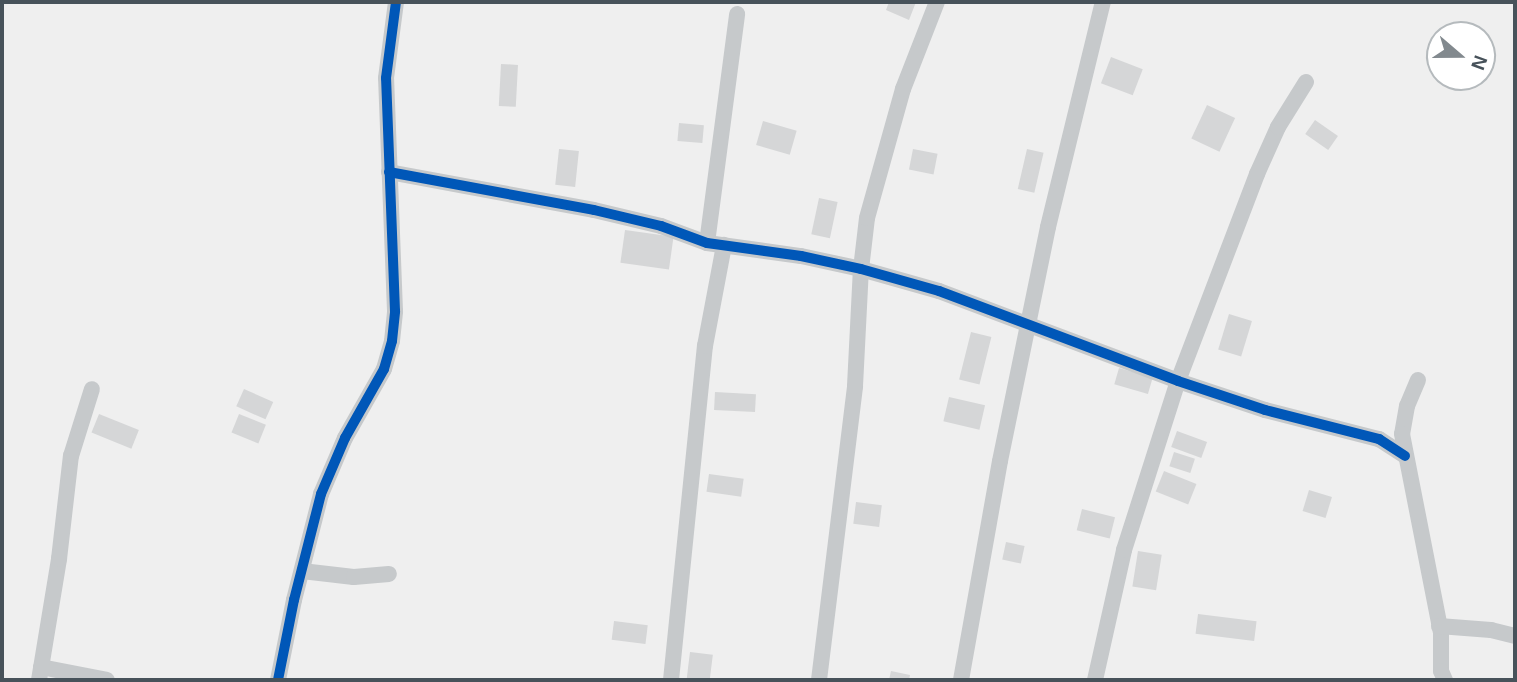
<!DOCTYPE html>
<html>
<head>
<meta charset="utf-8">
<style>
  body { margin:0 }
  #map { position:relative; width:1517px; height:682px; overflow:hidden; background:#efefef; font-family:Arial,sans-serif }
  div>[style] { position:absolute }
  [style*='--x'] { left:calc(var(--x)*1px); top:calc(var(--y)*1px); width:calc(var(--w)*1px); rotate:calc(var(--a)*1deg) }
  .building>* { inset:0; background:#d5d6d7; transform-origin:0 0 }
  .minor>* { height:16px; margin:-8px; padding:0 8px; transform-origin:8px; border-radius:8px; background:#c6c9cb }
  .cycleway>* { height:10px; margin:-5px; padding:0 5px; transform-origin:5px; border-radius:5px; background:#0057b8 }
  span { translate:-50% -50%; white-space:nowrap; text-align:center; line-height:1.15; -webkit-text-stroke:5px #fff; paint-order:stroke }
  .frame { position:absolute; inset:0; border:4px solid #47525a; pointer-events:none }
  .north { position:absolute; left:1426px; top:21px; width:70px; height:70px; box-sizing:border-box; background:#fff; border:2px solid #b5babd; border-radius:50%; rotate:110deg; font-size:19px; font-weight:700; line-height:28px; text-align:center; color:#47525a }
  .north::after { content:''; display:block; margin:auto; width:24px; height:32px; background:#82898e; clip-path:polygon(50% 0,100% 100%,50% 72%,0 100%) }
</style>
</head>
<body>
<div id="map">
  <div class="building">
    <div style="clip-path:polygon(889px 2px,916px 2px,909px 20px,886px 10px)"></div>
    <div style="left:1111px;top:57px;width:34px;height:28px;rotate:21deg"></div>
    <div style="left:501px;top:64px;width:17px;height:42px;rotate:3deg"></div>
    <div style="left:1207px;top:105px;width:31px;height:37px;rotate:25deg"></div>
    <div style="left:1315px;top:120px;width:28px;height:17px;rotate:35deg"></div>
    <div style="left:763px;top:121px;width:35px;height:25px;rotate:16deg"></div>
    <div style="left:679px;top:123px;width:25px;height:18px;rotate:5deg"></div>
    <div style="left:559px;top:149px;width:20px;height:36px;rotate:6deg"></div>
    <div style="left:913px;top:149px;width:25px;height:21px;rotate:11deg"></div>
    <div style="left:1027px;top:149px;width:17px;height:41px;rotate:13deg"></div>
    <div style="left:819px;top:198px;width:19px;height:37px;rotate:12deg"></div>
    <div style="left:625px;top:230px;width:49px;height:33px;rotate:8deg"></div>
    <div style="left:1229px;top:314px;width:24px;height:37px;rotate:17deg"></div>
    <div style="left:971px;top:332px;width:21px;height:49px;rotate:14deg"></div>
    <div style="left:1119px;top:368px;width:35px;height:17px;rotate:16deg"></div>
    <div style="left:244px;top:389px;width:32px;height:19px;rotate:24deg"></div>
    <div style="left:715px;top:392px;width:41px;height:18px;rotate:3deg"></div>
    <div style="left:949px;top:397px;width:37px;height:25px;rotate:13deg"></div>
    <div style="left:99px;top:414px;width:43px;height:20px;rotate:22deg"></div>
    <div style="left:239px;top:414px;width:29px;height:20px;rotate:22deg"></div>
    <div style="left:1177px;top:431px;width:32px;height:17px;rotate:20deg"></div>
    <div style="left:1174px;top:452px;width:22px;height:15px;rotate:18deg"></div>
    <div style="left:1164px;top:471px;width:35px;height:22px;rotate:22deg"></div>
    <div style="left:709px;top:474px;width:35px;height:18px;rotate:8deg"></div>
    <div style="left:1309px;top:490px;width:24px;height:22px;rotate:17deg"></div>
    <div style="left:856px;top:502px;width:26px;height:22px;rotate:7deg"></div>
    <div style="left:1082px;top:509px;width:34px;height:22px;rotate:14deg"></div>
    <div style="left:1006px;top:542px;width:19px;height:18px;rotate:12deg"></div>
    <div style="left:1138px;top:551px;width:24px;height:36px;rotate:9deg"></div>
    <div style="left:1198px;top:614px;width:59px;height:20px;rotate:7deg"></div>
    <div style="left:614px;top:621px;width:34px;height:19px;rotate:7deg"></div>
    <div style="left:690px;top:652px;width:23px;height:28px;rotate:7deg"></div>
    <div style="clip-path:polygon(891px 671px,910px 675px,909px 680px,889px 680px)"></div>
  </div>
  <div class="minor">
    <div style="--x:389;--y:172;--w:208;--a:10.5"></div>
    <div style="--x:594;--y:210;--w:69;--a:13.4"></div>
    <div style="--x:661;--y:226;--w:49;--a:20.3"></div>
    <div style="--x:707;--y:243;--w:95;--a:7.9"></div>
    <div style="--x:801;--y:256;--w:61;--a:12.2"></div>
    <div style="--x:861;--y:269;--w:81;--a:15.8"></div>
    <div style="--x:939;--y:291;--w:255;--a:20.6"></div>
    <div style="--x:1178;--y:381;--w:92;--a:18.4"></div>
    <div style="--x:1265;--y:410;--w:118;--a:14.3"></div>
    <div style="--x:1379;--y:439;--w:31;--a:33"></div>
    <div style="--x:707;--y:243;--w:231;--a:-82.5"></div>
    <div style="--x:1418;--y:380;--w:28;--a:113"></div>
    <div style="--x:1407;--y:406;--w:28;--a:100"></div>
    <div style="--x:1402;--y:434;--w:202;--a:78.9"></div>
    <div style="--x:1441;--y:632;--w:39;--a:90"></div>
    <div style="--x:1441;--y:671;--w:10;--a:66"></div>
    <div style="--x:302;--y:571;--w:52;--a:6.6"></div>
    <div style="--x:354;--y:577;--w:35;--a:-5"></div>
    <div style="--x:1439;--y:626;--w:52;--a:4.4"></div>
    <div style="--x:1491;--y:630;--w:25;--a:14"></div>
    <div style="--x:41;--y:667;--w:67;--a:11.1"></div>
    <div style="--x:39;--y:680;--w:123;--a:-80.6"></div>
    <div style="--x:59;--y:559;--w:104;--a:-83.4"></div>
    <div style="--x:71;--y:456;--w:70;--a:-72.6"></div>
    <div style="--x:278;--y:680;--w:82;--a:-78.7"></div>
    <div style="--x:294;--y:600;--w:109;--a:-75.7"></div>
    <div style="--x:321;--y:494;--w:61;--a:-66.8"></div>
    <div style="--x:345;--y:438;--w:79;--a:-60.5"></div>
    <div style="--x:384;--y:369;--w:29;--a:-74"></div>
    <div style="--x:392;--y:341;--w:30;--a:-84"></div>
    <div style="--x:395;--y:311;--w:233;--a:-92.2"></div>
    <div style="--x:386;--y:78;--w:77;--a:-82.5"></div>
    <div style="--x:671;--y:680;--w:336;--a:-84.2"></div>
    <div style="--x:705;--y:346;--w:103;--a:-79.3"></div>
    <div style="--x:819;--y:680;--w:296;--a:-83"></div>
    <div style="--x:855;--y:386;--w:117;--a:-87.1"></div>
    <div style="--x:861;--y:269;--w:51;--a:-83.3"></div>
    <div style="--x:867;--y:218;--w:134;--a:-74.4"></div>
    <div style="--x:903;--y:89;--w:93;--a:-68.7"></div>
    <div style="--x:961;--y:680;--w:222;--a:-79.9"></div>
    <div style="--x:1000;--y:461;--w:239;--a:-78.4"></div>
    <div style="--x:1048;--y:227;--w:232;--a:-76.3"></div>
    <div style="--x:1095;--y:680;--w:133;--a:-77.4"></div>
    <div style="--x:1124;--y:550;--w:177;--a:-72.3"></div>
    <div style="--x:1178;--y:381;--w:222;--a:-69.1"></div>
    <div style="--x:1257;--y:174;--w:51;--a:-65.9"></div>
    <div style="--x:1278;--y:127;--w:53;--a:-58.1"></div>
  </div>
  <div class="cycleway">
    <div style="--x:389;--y:172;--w:208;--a:10.5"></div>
    <div style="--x:594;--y:210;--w:69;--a:13.4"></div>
    <div style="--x:661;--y:226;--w:49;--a:20.3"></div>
    <div style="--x:707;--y:243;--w:95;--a:7.9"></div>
    <div style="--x:801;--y:256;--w:61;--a:12.2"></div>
    <div style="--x:861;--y:269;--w:81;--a:15.8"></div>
    <div style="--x:939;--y:291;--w:255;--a:20.6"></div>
    <div style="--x:1178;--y:381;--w:92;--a:18.4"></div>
    <div style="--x:1265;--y:410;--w:118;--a:14.3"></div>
    <div style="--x:1379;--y:439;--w:31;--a:33"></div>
    <div style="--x:278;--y:680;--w:82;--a:-78.7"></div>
    <div style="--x:294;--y:600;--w:109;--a:-75.7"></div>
    <div style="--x:321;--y:494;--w:61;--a:-66.8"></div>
    <div style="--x:345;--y:438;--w:79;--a:-60.5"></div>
    <div style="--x:384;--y:369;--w:29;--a:-74"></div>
    <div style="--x:392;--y:341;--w:30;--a:-84"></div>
    <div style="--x:395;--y:311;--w:233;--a:-92.2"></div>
    <div style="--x:386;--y:78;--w:77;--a:-82.5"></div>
  </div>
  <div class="frame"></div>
  <div class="north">N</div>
</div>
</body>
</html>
